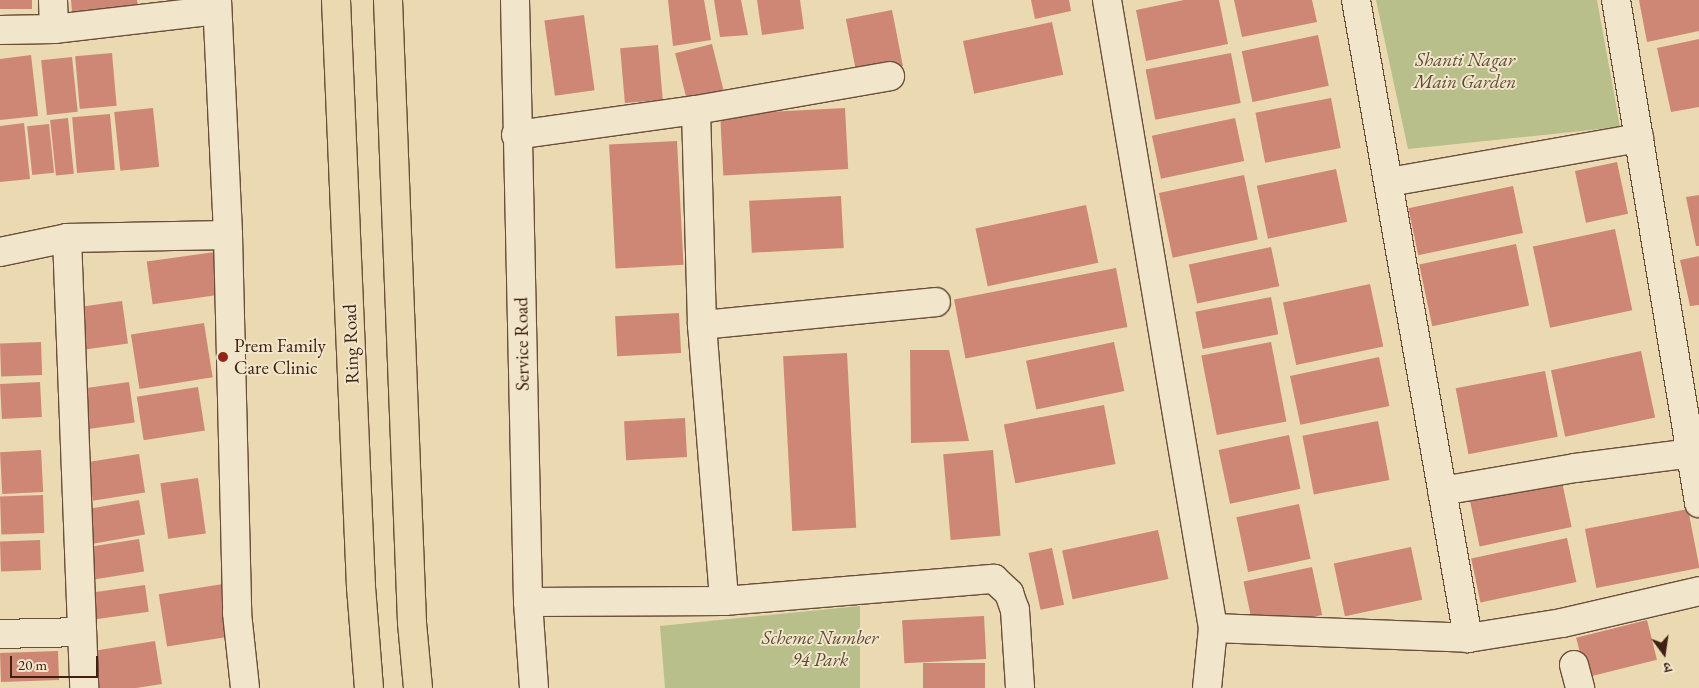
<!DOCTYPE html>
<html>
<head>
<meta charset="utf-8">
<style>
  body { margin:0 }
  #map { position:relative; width:1699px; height:688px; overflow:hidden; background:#ead9b1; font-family:"EB Garamond","Noto Serif Devanagari",serif }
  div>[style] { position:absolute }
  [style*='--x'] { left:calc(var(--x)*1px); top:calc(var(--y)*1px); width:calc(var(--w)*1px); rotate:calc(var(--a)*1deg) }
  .green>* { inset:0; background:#b9bf8a }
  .building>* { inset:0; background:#ce8775; transform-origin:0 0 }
  .roads { filter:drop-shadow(1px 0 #6b4e3a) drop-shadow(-1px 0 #6b4e3a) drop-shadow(0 1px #6b4e3a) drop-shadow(0 -1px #6b4e3a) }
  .street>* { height:28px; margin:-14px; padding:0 14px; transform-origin:14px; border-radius:14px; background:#f1e6cc }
  .secondary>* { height:28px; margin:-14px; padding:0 14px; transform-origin:14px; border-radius:14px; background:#f1e6cc }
  .primary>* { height:28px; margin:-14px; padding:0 14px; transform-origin:14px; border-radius:14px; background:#ead9b1 }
  .dots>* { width:14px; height:14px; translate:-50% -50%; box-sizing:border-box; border:2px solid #f1e6cc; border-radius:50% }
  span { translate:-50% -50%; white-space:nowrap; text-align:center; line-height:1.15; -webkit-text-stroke:4px #f1e6cc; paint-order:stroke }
  .park-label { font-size:19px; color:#5f4831; font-style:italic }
  .street-label { font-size:19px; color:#412013 }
  .poi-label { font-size:19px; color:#412013 }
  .left { translate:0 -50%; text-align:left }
  .north { position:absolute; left:1639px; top:628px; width:50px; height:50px; -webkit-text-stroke:4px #f1e6cc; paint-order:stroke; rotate:166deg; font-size:14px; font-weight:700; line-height:20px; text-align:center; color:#412013 }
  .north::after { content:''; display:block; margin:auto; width:18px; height:22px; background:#412013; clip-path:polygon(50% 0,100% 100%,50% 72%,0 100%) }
  .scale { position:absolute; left:10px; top:656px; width:88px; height:22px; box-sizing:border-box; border:2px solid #412013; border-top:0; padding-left:6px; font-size:15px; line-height:18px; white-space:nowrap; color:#412013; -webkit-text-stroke:4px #f1e6cc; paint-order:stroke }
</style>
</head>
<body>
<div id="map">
  <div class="green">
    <div style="clip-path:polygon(1376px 0,1597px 0,1620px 127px,1408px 149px)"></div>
    <div style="clip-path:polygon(860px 606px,860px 688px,665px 688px,660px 626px)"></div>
  </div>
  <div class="building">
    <div style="left:0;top:0;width:32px;height:9px"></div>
    <div style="clip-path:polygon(71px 0,137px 0,138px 5px,72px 12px)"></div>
    <div style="clip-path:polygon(668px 0,704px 0,711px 40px,673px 46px)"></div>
    <div style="clip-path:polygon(714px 0,741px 0,748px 35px,720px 37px)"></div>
    <div style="clip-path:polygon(757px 0,800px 0,804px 29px,762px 35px)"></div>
    <div style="clip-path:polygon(1031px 0,1069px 0,1071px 11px,1035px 19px)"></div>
    <div style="clip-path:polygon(1184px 0,1219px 0,1228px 44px,1146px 61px,1136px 10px)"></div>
    <div style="clip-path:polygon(1234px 0,1312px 0,1317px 22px,1242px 37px)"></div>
    <div style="clip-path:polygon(1639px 0,1699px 0,1699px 31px,1647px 42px)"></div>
    <div style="left:892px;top:10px;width:57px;height:47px;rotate:79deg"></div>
    <div style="left:584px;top:15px;width:76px;height:40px;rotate:82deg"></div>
    <div style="left:1052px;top:22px;width:54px;height:91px;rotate:78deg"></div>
    <div style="left:1318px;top:35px;width:52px;height:78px;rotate:78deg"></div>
    <div style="clip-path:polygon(1699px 39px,1699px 107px,1671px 112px,1657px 48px)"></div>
    <div style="left:712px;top:44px;width:56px;height:38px;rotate:76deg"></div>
    <div style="left:658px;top:45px;width:55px;height:38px;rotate:85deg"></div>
    <div style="left:112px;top:53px;width:53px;height:37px;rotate:85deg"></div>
    <div style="left:1231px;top:53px;width:51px;height:87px;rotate:79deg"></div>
    <div style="clip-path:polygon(31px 55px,38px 116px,0 120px,0 59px)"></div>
    <div style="left:72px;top:57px;width:55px;height:31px;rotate:84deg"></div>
    <div style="left:1331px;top:98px;width:51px;height:77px;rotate:79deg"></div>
    <div style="left:153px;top:108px;width:59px;height:39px;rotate:84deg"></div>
    <div style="left:845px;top:108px;width:61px;height:125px;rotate:87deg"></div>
    <div style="left:110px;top:114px;width:56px;height:38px;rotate:85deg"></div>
    <div style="left:68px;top:118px;width:56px;height:18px;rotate:84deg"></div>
    <div style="left:1235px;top:118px;width:44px;height:85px;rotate:78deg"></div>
    <div style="clip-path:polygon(24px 123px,30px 179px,0 182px,0 126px)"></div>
    <div style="left:49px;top:124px;width:49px;height:22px;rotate:84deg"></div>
    <div style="left:677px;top:141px;width:124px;height:68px;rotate:87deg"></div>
    <div style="left:1617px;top:162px;width:53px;height:43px;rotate:78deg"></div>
    <div style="left:1336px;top:169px;width:54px;height:81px;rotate:78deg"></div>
    <div style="left:1244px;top:175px;width:66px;height:87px;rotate:78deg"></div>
    <div style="left:1513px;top:186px;width:48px;height:107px;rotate:78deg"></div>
    <div style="clip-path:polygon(1699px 195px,1699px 246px,1696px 246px,1686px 197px)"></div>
    <div style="left:841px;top:196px;width:52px;height:92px;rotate:87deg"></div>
    <div style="left:1086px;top:205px;width:59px;height:113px;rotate:78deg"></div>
    <div style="left:1615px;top:229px;width:83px;height:84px;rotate:78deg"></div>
    <div style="left:1516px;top:244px;width:63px;height:99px;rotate:78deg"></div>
    <div style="left:1271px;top:247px;width:40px;height:84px;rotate:78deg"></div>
    <div style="left:215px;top:252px;width:43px;height:69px;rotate:82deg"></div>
    <div style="clip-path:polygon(1699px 256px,1699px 305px,1690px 306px,1680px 260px)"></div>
    <div style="left:1116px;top:268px;width:60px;height:165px;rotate:79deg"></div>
    <div style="left:1370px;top:284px;width:64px;height:89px;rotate:78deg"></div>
    <div style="left:1271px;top:297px;width:38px;height:77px;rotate:79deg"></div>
    <div style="left:122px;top:301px;width:43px;height:47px;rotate:82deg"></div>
    <div style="left:679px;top:313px;width:40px;height:64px;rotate:87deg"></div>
    <div style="left:204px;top:323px;width:55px;height:74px;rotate:81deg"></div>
    <div style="left:41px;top:342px;width:33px;height:41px;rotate:88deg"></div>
    <div style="left:1114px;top:342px;width:50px;height:90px;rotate:78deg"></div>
    <div style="left:1271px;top:342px;width:81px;height:71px;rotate:79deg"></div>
    <div style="clip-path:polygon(910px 350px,949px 350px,969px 441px,911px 443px)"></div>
    <div style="left:1641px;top:351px;width:68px;height:92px;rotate:78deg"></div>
    <div style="left:847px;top:353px;width:175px;height:64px;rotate:87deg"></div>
    <div style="left:1379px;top:357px;width:50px;height:91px;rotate:78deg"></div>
    <div style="left:1545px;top:371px;width:67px;height:91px;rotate:79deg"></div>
    <div style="left:40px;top:382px;width:35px;height:40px;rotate:87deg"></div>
    <div style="left:129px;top:382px;width:41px;height:52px;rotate:82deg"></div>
    <div style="left:198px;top:387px;width:44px;height:62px;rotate:81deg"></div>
    <div style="left:1104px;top:405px;width:60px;height:102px;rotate:79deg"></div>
    <div style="left:685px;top:418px;width:39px;height:61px;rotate:87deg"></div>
    <div style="left:1378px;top:421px;width:60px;height:77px;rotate:79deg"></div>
    <div style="left:1289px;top:435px;width:55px;height:72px;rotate:78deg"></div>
    <div style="left:41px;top:450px;width:42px;height:41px;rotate:87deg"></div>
    <div style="left:993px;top:450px;width:86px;height:50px;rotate:85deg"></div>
    <div style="left:139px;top:454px;width:39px;height:53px;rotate:81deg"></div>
    <div style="left:1561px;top:477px;width:51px;height:94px;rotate:78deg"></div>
    <div style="left:198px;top:478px;width:56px;height:38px;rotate:82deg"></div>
    <div style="left:43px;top:495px;width:38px;height:43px;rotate:88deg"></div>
    <div style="left:139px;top:500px;width:35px;height:53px;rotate:80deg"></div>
    <div style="left:1299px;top:504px;width:56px;height:64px;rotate:78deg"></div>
    <div style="left:1688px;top:509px;width:60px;height:105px;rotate:79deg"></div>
    <div style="left:1158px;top:530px;width:50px;height:98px;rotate:78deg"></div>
    <div style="left:1567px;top:538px;width:45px;height:98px;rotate:78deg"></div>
    <div style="left:139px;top:539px;width:33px;height:51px;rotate:81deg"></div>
    <div style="left:40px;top:540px;width:30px;height:40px;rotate:88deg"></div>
    <div style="left:1411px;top:547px;width:54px;height:79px;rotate:78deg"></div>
    <div style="left:1052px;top:548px;width:58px;height:24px;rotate:78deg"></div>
    <div style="left:1312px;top:567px;width:49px;height:70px;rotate:78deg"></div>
    <div style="left:223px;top:584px;width:53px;height:65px;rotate:81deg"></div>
    <div style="left:145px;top:585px;width:27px;height:57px;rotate:82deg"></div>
    <div style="left:984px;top:616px;width:43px;height:82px;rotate:87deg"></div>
    <div style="left:1647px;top:620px;width:41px;height:73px;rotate:76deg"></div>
    <div style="clip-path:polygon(155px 641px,162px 684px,136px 688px,98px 688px,93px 651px)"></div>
    <div style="left:58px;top:651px;width:29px;height:58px;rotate:88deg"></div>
    <div style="left:985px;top:663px;width:25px;height:62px;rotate:90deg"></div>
  </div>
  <div class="roads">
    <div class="street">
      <div style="--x:53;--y:0;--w:29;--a:88"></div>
      <div style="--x:515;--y:0;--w:602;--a:88.76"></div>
      <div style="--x:528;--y:602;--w:86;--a:86"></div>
      <div style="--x:1107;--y:0;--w:637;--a:80.42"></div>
      <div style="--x:1213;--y:628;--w:60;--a:95.7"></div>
      <div style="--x:1356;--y:0;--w:648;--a:80.04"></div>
      <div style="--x:1616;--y:0;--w:510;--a:80.63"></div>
      <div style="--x:0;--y:30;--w:54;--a:-1.1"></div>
      <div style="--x:54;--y:29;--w:164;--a:-6.6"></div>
      <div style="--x:696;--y:110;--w:197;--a:-9.9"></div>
      <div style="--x:516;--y:135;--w:182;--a:-7.9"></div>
      <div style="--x:696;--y:110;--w:215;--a:88.4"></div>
      <div style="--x:702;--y:325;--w:277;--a:85.4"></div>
      <div style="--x:1389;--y:182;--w:254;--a:-10"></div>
      <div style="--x:67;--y:238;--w:450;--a:87.8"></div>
      <div style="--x:0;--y:252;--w:68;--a:-11.8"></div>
      <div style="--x:67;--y:238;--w:161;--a:-1.1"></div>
      <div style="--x:702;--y:325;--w:235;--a:-5.6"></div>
      <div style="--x:1442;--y:491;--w:135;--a:-9.8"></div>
      <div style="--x:1575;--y:468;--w:118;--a:-7.3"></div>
      <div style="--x:528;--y:602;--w:196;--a:-0.3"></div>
      <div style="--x:724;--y:601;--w:271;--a:-4.7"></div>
      <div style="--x:994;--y:579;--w:21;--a:43"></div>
      <div style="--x:1009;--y:593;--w:18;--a:71"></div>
      <div style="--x:1015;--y:610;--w:78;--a:86.3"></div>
      <div style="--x:1213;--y:628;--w:255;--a:2.2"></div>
      <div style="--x:1468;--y:638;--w:95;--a:-9.1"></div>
      <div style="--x:1562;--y:623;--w:141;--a:-13.1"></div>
      <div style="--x:0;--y:634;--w:81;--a:-1.4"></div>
      <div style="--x:1574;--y:665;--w:24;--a:75"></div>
    </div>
    <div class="secondary">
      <div style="--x:217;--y:0;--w:235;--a:87.3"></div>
      <div style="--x:228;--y:235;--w:378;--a:88.6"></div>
      <div style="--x:237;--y:613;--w:75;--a:83.9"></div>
    </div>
    <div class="primary">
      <div style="--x:336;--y:0;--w:588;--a:87.56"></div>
      <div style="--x:361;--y:587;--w:101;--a:85.5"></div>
      <div style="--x:388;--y:0;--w:623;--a:87.79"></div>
      <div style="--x:412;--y:623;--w:65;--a:84.7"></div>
    </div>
  </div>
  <div class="dots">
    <div style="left:223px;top:357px;background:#8f2418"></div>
  </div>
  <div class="park-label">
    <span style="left:1465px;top:71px">Shanti Nagar<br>Main Garden</span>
    <span style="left:820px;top:649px">Scheme Number<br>94 Park</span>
  </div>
  <div class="street-label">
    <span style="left:351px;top:344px;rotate:-92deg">Ring Road</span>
    <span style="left:522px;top:344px;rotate:-91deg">Service Road</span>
  </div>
  <div class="poi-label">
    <span class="left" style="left:234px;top:357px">Prem Family<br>Care Clinic</span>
  </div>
  <div class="north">उ</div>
  <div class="scale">20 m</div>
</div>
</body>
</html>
